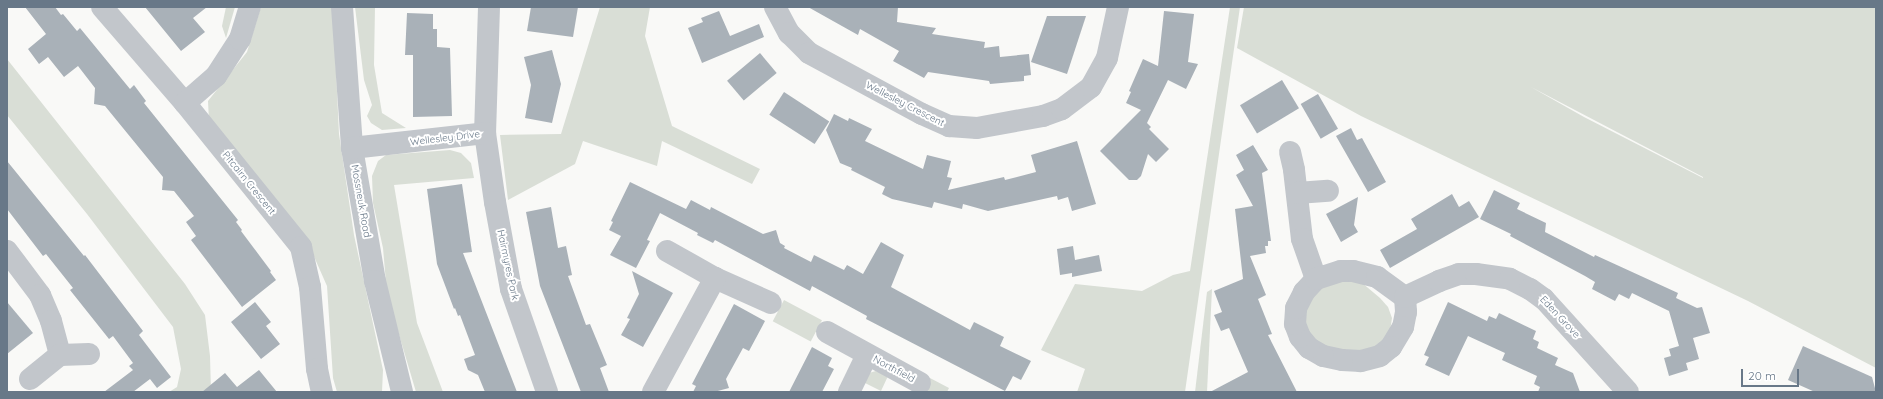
<!DOCTYPE html>
<html>
<head>
<meta charset="utf-8">
<style>
  body { margin:0 }
  #map { position:relative; width:1883px; height:399px; overflow:hidden; background:#f9f9f7; font-family:Quicksand,sans-serif }
  div>[style] { position:absolute }
  [style*='--x'] { left:calc(var(--x)*1px); top:calc(var(--y)*1px); width:calc(var(--w)*1px); rotate:calc(var(--a)*1deg) }
  .green>* { inset:0; background:#d9ded6; transform-origin:0 0 }
  .building>* { inset:0; background:#a9b1b8; transform-origin:0 0 }
  .minor>* { height:22px; margin:-11px; padding:0 11px; transform-origin:11px; border-radius:11px; background:#c2c6cb }
  span { translate:-50% -50%; white-space:nowrap; text-align:center; line-height:1.15; -webkit-text-stroke:4px #fff; paint-order:stroke }
  .street-label { font-size:10px; color:#687888 }
  .frame { position:absolute; inset:0; border:8px solid #687888; pointer-events:none }
  .scale { position:absolute; left:1741px; top:369px; width:58px; height:18px; box-sizing:border-box; border:2px solid #687888; border-top:0; padding-left:5px; font-size:12px; line-height:14px; white-space:nowrap; color:#687888; -webkit-text-stroke:3px #fff; paint-order:stroke }
</style>
</head>
<body>
<div id="map">
  <div class="green">
    <div style="clip-path:polygon(226px 7px,235px 7px,226px 38px,222px 26px)"></div>
    <div style="clip-path:polygon(261px 7px,333px 7px,339px 134px,354px 235px,383px 370px,382px 392px,337px 392px,333px 378px,327px 286px,312px 252px,209px 121px,208px 101px,247px 52px)"></div>
    <div style="clip-path:polygon(355px 7px,375px 7px,374px 65px,382px 113px,406px 128px,382px 130px,371px 123px,367px 116px,372px 105px,364px 80px)"></div>
    <div style="clip-path:polygon(600px 7px,650px 7px,645px 36px,672px 126px,760px 169px,752px 184px,662px 141px,657px 166px,583px 141px,575px 164px,508px 200px,500px 135px,561px 134px)"></div>
    <div style="clip-path:polygon(1230px 7px,1240px 7px,1185px 392px,1077px 392px,1085px 369px,1041px 350px,1075px 284px,1142px 291px,1173px 275px,1190px 271px)"></div>
    <div style="clip-path:polygon(evenodd,1244px 7px,1876px 7px,1876px 368px,1748px 301px,1361px 116px,1237px 48px,1244px 7px,1531px 87px,1703px 177px,1703px 178px,1584px 117px,1531px 87px)"></div>
    <div style="clip-path:polygon(7px 59px,185px 284px,205px 315px,210px 356px,211px 392px,169px 392px,177px 387px,181px 369px,173px 327px,87px 214px,7px 115px)"></div>
    <div style="clip-path:polygon(450px 150px,461px 153px,471px 163px,474px 178px,394px 185px,417px 323px,443px 392px,416px 392px,387px 294px,383px 248px,373px 203px,372px 176px,378px 161px,386px 155px)"></div>
    <div style="clip-path:polygon(1335px 281px,1361px 282px,1380px 298px,1388px 307px,1392px 318px,1389px 338px,1364px 353px,1330px 348px,1311px 338px,1303px 321px,1310px 294px)"></div>
    <div style="clip-path:polygon(1212px 289px,1207px 392px,1195px 392px,1207px 292px)"></div>
    <div style="left:784px;top:300px;width:43px;height:24px;rotate:28deg"></div>
    <div style="clip-path:polygon(876px 371px,888px 376px,881px 391px,863px 382px,869px 373px)"></div>
    <div style="clip-path:polygon(930px 378px,949px 388px,947px 392px,922px 392px)"></div>
  </div>
  <div class="building">
    <div style="clip-path:polygon(25px 7px,55px 7px,61px 15px,63px 14px,77px 31px,80px 28px,130px 89px,134px 85px,146px 101px,144px 103px,238px 220px,236px 222px,242px 230px,241px 231px,271px 271px,270px 272px,276px 280px,242px 307px,191px 240px,196px 236px,186px 222px,194px 216px,174px 191px,162px 190px,163px 177px,105px 106px,94px 104px,95px 88px,78px 66px,64px 77px,48px 57px,39px 64px,28px 49px,46px 34px)"></div>
    <div style="clip-path:polygon(145px 7px,207px 7px,193px 18px,205px 32px,181px 51px)"></div>
    <div style="clip-path:polygon(531px 7px,578px 7px,573px 37px,527px 31px)"></div>
    <div style="clip-path:polygon(808px 7px,898px 7px,897px 22px,936px 28px,932px 34px,985px 42px,984px 48px,999px 46px,1000px 57px,1029px 54px,1031px 75px,1024px 76px,1024px 81px,990px 84px,989px 81px,928px 72px,924px 78px,893px 61px,899px 51px,860px 29px,858px 35px)"></div>
    <div style="clip-path:polygon(719px 11px,730px 36px,759px 24px,764px 37px,702px 63px,688px 28px,703px 22px,701px 18px)"></div>
    <div style="clip-path:polygon(1164px 11px,1194px 14px,1188px 62px,1198px 64px,1186px 89px,1168px 80px,1147px 123px,1151px 127px,1149px 129px,1169px 149px,1156px 162px,1148px 154px,1141px 176px,1137px 180px,1129px 180px,1100px 151px,1141px 110px,1126px 103px,1131px 92px,1129px 91px,1143px 59px,1158px 66px)"></div>
    <div style="clip-path:polygon(407px 13px,433px 14px,433px 29px,437px 29px,437px 47px,450px 48px,452px 116px,413px 117px,413px 55px,405px 55px)"></div>
    <div style="clip-path:polygon(1047px 16px,1086px 16px,1067px 74px,1031px 62px)"></div>
    <div style="clip-path:polygon(552px 50px,561px 84px,552px 123px,525px 118px,531px 85px,524px 57px)"></div>
    <div style="left:760px;top:53px;width:26px;height:43px;rotate:50deg"></div>
    <div style="left:1282px;top:80px;width:33px;height:49px;rotate:59deg"></div>
    <div style="left:784px;top:92px;width:54px;height:27px;rotate:33deg"></div>
    <div style="left:1318px;top:94px;width:40px;height:20px;rotate:60deg"></div>
    <div style="clip-path:polygon(834px 114px,848px 121px,849px 118px,872px 129px,865px 141px,923px 169px,927px 155px,951px 161px,947px 177px,952px 178px,948px 190px,1004px 177px,1005px 180px,1036px 172px,1031px 155px,1077px 141px,1096px 204px,1072px 211px,1068px 197px,1058px 200px,1057px 196px,988px 211px,963px 204px,962px 209px,934px 202px,932px 208px,892px 199px,882px 194px,885px 187px,851px 170px,852px 168px,840px 163px,826px 130px)"></div>
    <div style="clip-path:polygon(1351px 128px,1357px 140px,1362px 138px,1386px 182px,1368px 192px,1336px 136px)"></div>
    <div style="clip-path:polygon(1253px 145px,1268px 170px,1262px 173px,1271px 241px,1268px 241px,1268px 246px,1265px 246px,1266px 253px,1250px 256px,1266px 295px,1258px 299px,1272px 334px,1268px 335px,1297px 392px,1210px 392px,1248px 372px,1229px 328px,1221px 331px,1214px 315px,1222px 312px,1214px 291px,1243px 279px,1235px 209px,1253px 206px,1236px 175px,1244px 170px,1236px 155px)"></div>
    <div style="clip-path:polygon(7px 161px,84px 256px,85px 255px,143px 331px,139px 335px,171px 377px,157px 388px,150px 379px,133px 392px,104px 392px,133px 370px,129px 366px,133px 363px,113px 336px,109px 339px,70px 290px,73px 288px,46px 254px,43px 256px,7px 209px)"></div>
    <div style="clip-path:polygon(630px 182px,686px 209px,691px 200px,710px 210px,711px 207px,763px 234px,776px 230px,780px 243px,785px 246px,784px 248px,811px 262px,814px 255px,844px 270px,847px 265px,863px 274px,881px 242px,904px 255px,891px 287px,970px 330px,974px 322px,1004px 337px,1000px 346px,1031px 361px,1021px 380px,1013px 376px,1005px 391px,866px 319px,867px 316px,812px 286px,810px 291px,715px 240px,713px 243px,697px 235px,698px 233px,660px 213px,647px 240px,650px 241px,636px 268px,610px 255px,621px 236px,609px 230px,613px 222px,611px 221px)"></div>
    <div style="clip-path:polygon(462px 184px,472px 252px,463px 253px,517px 392px,485px 392px,478px 375px,468px 370px,464px 359px,475px 355px,460px 315px,458px 316px,455px 308px,454px 309px,437px 264px,427px 189px)"></div>
    <div style="clip-path:polygon(1494px 190px,1520px 203px,1517px 209px,1546px 223px,1545px 232px,1594px 257px,1595px 255px,1678px 293px,1676px 298px,1697px 308px,1702px 307px,1710px 333px,1693px 338px,1699px 359px,1686px 363px,1688px 370px,1669px 376px,1664px 358px,1671px 356px,1669px 349px,1679px 346px,1669px 311px,1632px 293px,1629px 299px,1619px 294px,1615px 301px,1592px 289px,1595px 282px,1585px 276px,1510px 236px,1511px 234px,1480px 219px)"></div>
    <div style="clip-path:polygon(1452px 194px,1459px 207px,1469px 201px,1479px 217px,1390px 268px,1380px 250px,1417px 229px,1411px 219px)"></div>
    <div style="clip-path:polygon(1358px 197px,1354px 225px,1358px 232px,1341px 242px,1326px 214px)"></div>
    <div style="clip-path:polygon(551px 207px,558px 248px,566px 246px,572px 275px,568px 276px,586px 325px,590px 324px,607px 365px,600px 368px,609px 392px,581px 392px,540px 286px,526px 212px)"></div>
    <div style="clip-path:polygon(1073px 246px,1075px 260px,1099px 255px,1102px 271px,1072px 277px,1072px 273px,1060px 275px,1057px 249px)"></div>
    <div style="clip-path:polygon(632px 271px,673px 293px,643px 347px,621px 335px,630px 319px,627px 318px,639px 294px)"></div>
    <div style="clip-path:polygon(7px 302px,33px 333px,7px 354px)"></div>
    <div style="clip-path:polygon(255px 302px,271px 322px,266px 326px,280px 344px,261px 359px,231px 322px)"></div>
    <div style="clip-path:polygon(1448px 302px,1487px 321px,1489px 316px,1496px 319px,1499px 313px,1536px 331px,1533px 339px,1539px 342px,1537px 348px,1558px 358px,1555px 365px,1573px 373px,1580px 392px,1538px 392px,1540px 387px,1534px 384px,1537px 376px,1502px 360px,1505px 353px,1468px 336px,1449px 376px,1425px 365px,1429px 357px,1424px 355px)"></div>
    <div style="clip-path:polygon(734px 304px,765px 321px,749px 351px,743px 348px,726px 379px,729px 388px,714px 392px,693px 392px,696px 386px,692px 384px)"></div>
    <div style="clip-path:polygon(1803px 346px,1872px 377px,1876px 392px,1815px 392px,1788px 380px)"></div>
    <div style="clip-path:polygon(812px 347px,832px 358px,828px 366px,834px 369px,822px 392px,789px 392px)"></div>
    <div style="clip-path:polygon(259px 370px,277px 392px,202px 392px,225px 373px,237px 387px)"></div>
  </div>
  <div class="minor">
    <div style="--x:102;--y:7;--w:127;--a:49.2"></div>
    <div style="--x:185;--y:103;--w:185;--a:51.1"></div>
    <div style="--x:301;--y:247;--w:41;--a:77.3"></div>
    <div style="--x:310;--y:287;--w:82;--a:85.1"></div>
    <div style="--x:317;--y:369;--w:24;--a:78"></div>
    <div style="--x:342;--y:7;--w:141;--a:85.9"></div>
    <div style="--x:352;--y:148;--w:135;--a:80.2"></div>
    <div style="--x:375;--y:281;--w:114;--a:76.3"></div>
    <div style="--x:489;--y:7;--w:126;--a:91.8"></div>
    <div style="--x:485;--y:133;--w:70;--a:81.8"></div>
    <div style="--x:495;--y:202;--w:88;--a:79.6"></div>
    <div style="--x:511;--y:289;--w:109;--a:70.7"></div>
    <div style="--x:775;--y:7;--w:30;--a:62"></div>
    <div style="--x:789;--y:33;--w:28;--a:45"></div>
    <div style="--x:809;--y:53;--w:128;--a:28.4"></div>
    <div style="--x:922;--y:114;--w:30;--a:24"></div>
    <div style="--x:949;--y:126;--w:28;--a:4"></div>
    <div style="--x:977;--y:128;--w:67;--a:-10.3"></div>
    <div style="--x:1043;--y:116;--w:20;--a:-20"></div>
    <div style="--x:1062;--y:109;--w:36;--a:-37"></div>
    <div style="--x:1091;--y:87;--w:33;--a:-61"></div>
    <div style="--x:1107;--y:58;--w:52;--a:-77.8"></div>
    <div style="--x:185;--y:103;--w:41;--a:-41.1"></div>
    <div style="--x:216;--y:76;--w:44;--a:-57"></div>
    <div style="--x:240;--y:39;--w:34;--a:-73"></div>
    <div style="--x:352;--y:148;--w:134;--a:-6.4"></div>
    <div style="--x:1290;--y:152;--w:18;--a:77"></div>
    <div style="--x:1294;--y:170;--w:69;--a:83.4"></div>
    <div style="--x:1302;--y:239;--w:42;--a:70.7"></div>
    <div style="--x:1297;--y:193;--w:31;--a:-4"></div>
    <div style="--x:7;--y:251;--w:55;--a:53.1"></div>
    <div style="--x:40;--y:295;--w:28;--a:67"></div>
    <div style="--x:51;--y:321;--w:35;--a:75"></div>
    <div style="--x:667;--y:251;--w:55;--a:29.4"></div>
    <div style="--x:715;--y:278;--w:61;--a:24.1"></div>
    <div style="--x:1341;--y:271;--w:12;--a:0"></div>
    <div style="--x:1353;--y:271;--w:25;--a:14"></div>
    <div style="--x:1377;--y:277;--w:34;--a:36"></div>
    <div style="--x:1405;--y:297;--w:15;--a:86"></div>
    <div style="--x:1406;--y:312;--w:15;--a:101"></div>
    <div style="--x:1403;--y:327;--w:23;--a:121"></div>
    <div style="--x:1391;--y:347;--w:14;--a:141"></div>
    <div style="--x:1380;--y:356;--w:20;--a:165"></div>
    <div style="--x:1361;--y:361;--w:19;--a:-177"></div>
    <div style="--x:1342;--y:360;--w:19;--a:-168"></div>
    <div style="--x:1323;--y:356;--w:16;--a:-150"></div>
    <div style="--x:1309;--y:348;--w:14;--a:-129"></div>
    <div style="--x:1300;--y:337;--w:14;--a:-111"></div>
    <div style="--x:1295;--y:324;--w:16;--a:-86"></div>
    <div style="--x:1296;--y:308;--w:18;--a:-63"></div>
    <div style="--x:1304;--y:292;--w:18;--a:-47"></div>
    <div style="--x:1316;--y:279;--w:26;--a:-18"></div>
    <div style="--x:1405;--y:297;--w:38;--a:-25"></div>
    <div style="--x:1439;--y:281;--w:21;--a:-19"></div>
    <div style="--x:1459;--y:274;--w:17;--a:0"></div>
    <div style="--x:1476;--y:274;--w:34;--a:8"></div>
    <div style="--x:1510;--y:279;--w:22;--a:27"></div>
    <div style="--x:1530;--y:289;--w:17;--a:36"></div>
    <div style="--x:1544;--y:299;--w:125;--a:47.9"></div>
    <div style="--x:827;--y:332;--w:106;--a:28.7"></div>
    <div style="--x:30;--y:379;--w:38;--a:-39"></div>
    <div style="--x:60;--y:355;--w:29;--a:-2"></div>
    <div style="--x:653;--y:392;--w:130;--a:-61.5"></div>
    <div style="--x:849;--y:392;--w:41;--a:-64.1"></div>
  </div>
  <div class="street-label">
    <span style="left:905px;top:104px;rotate:27deg">Wellesley Crescent</span>
    <span style="left:445px;top:138px;rotate:-7deg">Wellesley Drive</span>
    <span style="left:249px;top:183px;rotate:51deg">Pitcairn Crescent</span>
    <span style="left:361px;top:201px;rotate:80deg">Mossneuk Road</span>
    <span style="left:508px;top:265px;rotate:78deg">Hairmyres Park</span>
    <span style="left:1560px;top:317px;rotate:47deg">Eden Grove</span>
    <span style="left:894px;top:369px;rotate:28deg">Northfield</span>
  </div>
  <div class="frame"></div>
  <div class="scale">20 m</div>
</div>
</body>
</html>
